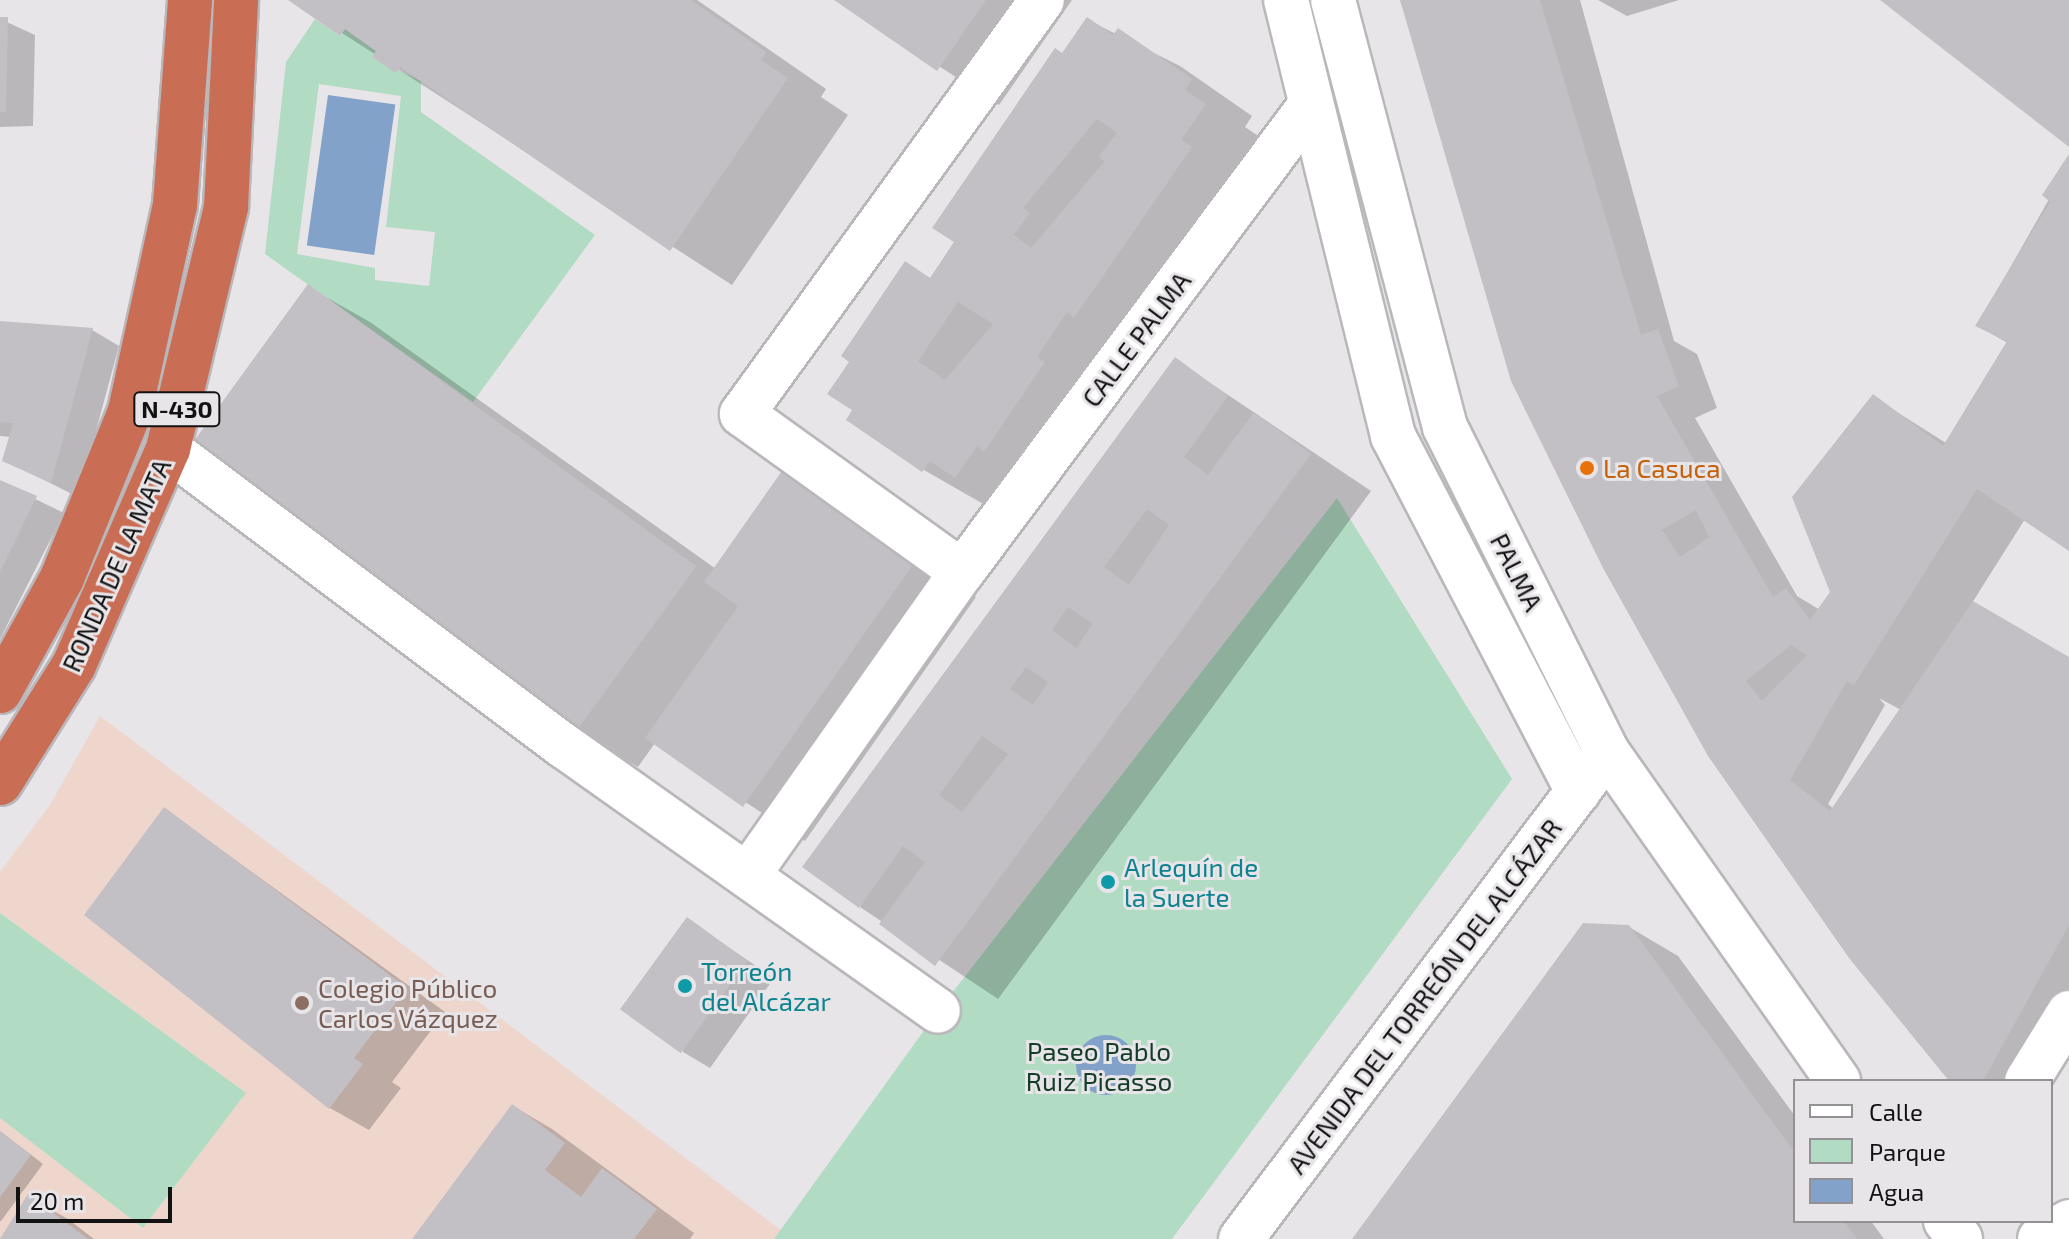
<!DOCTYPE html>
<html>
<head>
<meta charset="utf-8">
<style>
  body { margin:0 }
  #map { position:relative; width:2069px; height:1239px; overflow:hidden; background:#e8e5e9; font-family:"Exo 2",sans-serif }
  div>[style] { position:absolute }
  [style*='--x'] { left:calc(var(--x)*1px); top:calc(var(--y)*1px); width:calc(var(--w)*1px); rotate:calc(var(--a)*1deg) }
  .education>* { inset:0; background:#eed6cd }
  .green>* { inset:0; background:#b1dbc2 }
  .water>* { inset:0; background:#82a2c9; transform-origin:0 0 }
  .round { border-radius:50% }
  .shadow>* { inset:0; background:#0003 }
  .building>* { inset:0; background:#c3c0c5; transform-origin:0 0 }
  .roads { filter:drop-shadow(2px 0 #bab7bb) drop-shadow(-2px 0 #bab7bb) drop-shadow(0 2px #bab7bb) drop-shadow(0 -2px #bab7bb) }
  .street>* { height:44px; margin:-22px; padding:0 22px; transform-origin:22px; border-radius:22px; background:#fff }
  .highway>* { height:44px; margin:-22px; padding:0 22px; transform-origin:22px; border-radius:22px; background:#c96e55 }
  .dots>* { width:22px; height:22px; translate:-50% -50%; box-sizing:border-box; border:4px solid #e8e5e9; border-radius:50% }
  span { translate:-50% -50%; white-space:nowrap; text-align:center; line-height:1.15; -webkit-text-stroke:6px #e8e5e9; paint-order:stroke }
  .shield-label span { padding:2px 6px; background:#e8e5e9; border:2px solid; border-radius:6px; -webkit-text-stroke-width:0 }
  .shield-label { font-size:24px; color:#131213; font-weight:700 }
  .street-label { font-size:26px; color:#131213 }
  .food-label { font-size:26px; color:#c56008 }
  .left { translate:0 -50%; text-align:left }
  .culture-label { font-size:26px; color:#0d838f }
  .education-label { font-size:26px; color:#785e54 }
  .park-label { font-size:26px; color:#143d29 }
  .legend { position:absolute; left:1793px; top:1079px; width:260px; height:144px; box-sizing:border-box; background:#e8e5e9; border:2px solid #939193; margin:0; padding:10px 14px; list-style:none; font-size:24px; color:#131213 }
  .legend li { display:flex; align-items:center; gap:16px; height:40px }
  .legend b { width:40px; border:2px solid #939193 }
  .scale { position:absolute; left:16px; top:1187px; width:156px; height:36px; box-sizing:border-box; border:4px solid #131213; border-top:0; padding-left:10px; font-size:24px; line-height:28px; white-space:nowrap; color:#131213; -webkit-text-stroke:6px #e8e5e9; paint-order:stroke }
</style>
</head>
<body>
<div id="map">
  <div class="education">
    <div style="clip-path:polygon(100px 716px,781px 1230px,774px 1239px,0 1239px,0 1118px,143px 1228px,246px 1093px,0 913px,0 872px,50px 805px)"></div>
  </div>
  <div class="green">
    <div style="clip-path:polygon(evenodd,315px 19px,340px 36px,345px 29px,376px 51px,372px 57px,421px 81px,421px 112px,595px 235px,473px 402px,265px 254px,286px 62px,315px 19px,319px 84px,401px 96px,386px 227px,435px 232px,429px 286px,375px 280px,375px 268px,297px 254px,319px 84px)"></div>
    <div style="clip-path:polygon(1337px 498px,1512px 779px,1172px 1239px,774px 1239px,938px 1011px)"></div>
    <div style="clip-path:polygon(0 913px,246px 1093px,143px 1228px,0 1118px)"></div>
  </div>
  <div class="water">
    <div style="left:328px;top:95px;width:68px;height:152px;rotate:8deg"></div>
    <div class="round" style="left:1076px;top:1035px;width:60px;height:60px"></div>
  </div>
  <div class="shadow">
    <div style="clip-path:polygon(291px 0,697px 0,826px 89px,821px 97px,848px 115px,732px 285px)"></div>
    <div style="clip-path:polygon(837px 0,1072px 0,999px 105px)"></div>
    <div style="clip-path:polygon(evenodd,1402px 0,1580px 0,1674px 341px,1697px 354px,1717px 408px,1695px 418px,1797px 596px,1820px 610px,1832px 593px,1873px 397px,1946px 443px,2008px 343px,1977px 326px,2069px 164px,2069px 548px,2025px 519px,1972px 603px,2069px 659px,2069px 1014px,2031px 1081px,1952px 1081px,1513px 380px,1402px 0,1879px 698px,1901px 710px,1834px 809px,1828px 804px,1885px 705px,1879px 698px)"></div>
    <div style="clip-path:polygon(1598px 0,1679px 0,1627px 16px)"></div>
    <div style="clip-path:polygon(0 19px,35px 35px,33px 126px,0 127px)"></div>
    <div style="clip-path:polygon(1088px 20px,1180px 66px,1252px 116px,1245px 127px,1266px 141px,1017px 512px,991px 496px,985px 505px,924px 470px,855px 409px,852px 361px,906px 264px,932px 279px)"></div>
    <div style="clip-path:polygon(308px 287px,370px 322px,716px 569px,846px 506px,976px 597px,805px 841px,655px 743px,638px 767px,576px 731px)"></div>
    <div style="clip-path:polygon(0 322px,92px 330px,119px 346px,78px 497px,4px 460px,11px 437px,0 436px)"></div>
    <div style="clip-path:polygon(1176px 360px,1371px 491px,998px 999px,860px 907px)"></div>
    <div style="clip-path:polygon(0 482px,64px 513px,0 639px)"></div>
    <div style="clip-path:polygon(165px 809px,445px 1012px,392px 1082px,401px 1088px,369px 1130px,330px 1108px)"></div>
    <div style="clip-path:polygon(688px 920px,774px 978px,710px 1068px,683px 1052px)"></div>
    <div style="clip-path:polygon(1629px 927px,1678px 956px,1795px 1116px,1795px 1221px,1871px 1221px,1884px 1239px,1354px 1239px)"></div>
    <div style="clip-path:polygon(513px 1106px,552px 1129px,694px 1233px,690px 1239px,415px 1239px)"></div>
    <div style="clip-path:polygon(0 1131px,43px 1164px,1px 1221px,0 1221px)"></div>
    <div style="clip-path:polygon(28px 1197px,68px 1219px,94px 1239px,0 1239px)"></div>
  </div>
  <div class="building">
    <div style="clip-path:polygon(288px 0,691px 0,766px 52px,761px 60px,788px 78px,670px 251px,400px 67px,396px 73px,372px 57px,376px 51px,345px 29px,340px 36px)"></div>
    <div style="clip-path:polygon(834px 0,986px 0,937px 71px)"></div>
    <div style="clip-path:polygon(evenodd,1400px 0,1540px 0,1641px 335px,1658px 329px,1679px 386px,1657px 396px,1773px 597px,1786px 588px,1810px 620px,1830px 592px,1792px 497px,1873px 394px,1943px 446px,2007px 341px,1975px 326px,2050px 202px,2042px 195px,2069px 154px,2069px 551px,1977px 489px,1854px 685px,1847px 681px,1790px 780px,1830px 811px,1973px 601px,2069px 657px,2069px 925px,1983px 1081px,1949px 1081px,1849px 958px,1708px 756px,1603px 568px,1511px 381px,1400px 0,1696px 510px,1709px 537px,1680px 557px,1662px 530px,1696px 510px,1400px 0,1791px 645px,1807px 655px,1762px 701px,1746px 681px,1791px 645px)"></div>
    <div style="clip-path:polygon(1880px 0,2069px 0,2069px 147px)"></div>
    <div style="clip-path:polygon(0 17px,8px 17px,6px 112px,0 112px)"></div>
    <div style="clip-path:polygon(evenodd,1087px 17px,1113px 35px,1118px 28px,1192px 79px,1185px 90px,1206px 104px,1181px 140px,1192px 147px,1074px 318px,1067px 312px,1037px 357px,1045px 362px,984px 452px,977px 446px,955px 478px,930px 461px,922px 472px,846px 420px,852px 410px,827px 394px,849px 362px,841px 356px,905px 261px,930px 278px,954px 242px,932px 228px,1055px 48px,1062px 53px,1087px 17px,1097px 119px,1117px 133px,1099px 156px,1104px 162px,1031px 248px,1014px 235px,1030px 213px,1023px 208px,1097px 119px,1087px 17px,958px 302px,993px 324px,945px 380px,918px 361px,958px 302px)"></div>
    <div style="left:308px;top:284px;width:480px;height:211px;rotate:36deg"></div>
    <div style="clip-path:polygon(0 321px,93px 328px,51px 483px,2px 461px,13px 423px,0 422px)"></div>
    <div style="clip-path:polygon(evenodd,1175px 357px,1228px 396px,1184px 457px,1208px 475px,1254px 412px,1311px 454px,935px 966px,879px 924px,925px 862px,903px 846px,859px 908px,802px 867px,1175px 357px,1147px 509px,1169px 525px,1129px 585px,1104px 567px,1147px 509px,1175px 357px,1068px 607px,1093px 624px,1076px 648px,1052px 630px,1068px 607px,1175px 357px,1026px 667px,1048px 682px,1033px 705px,1010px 689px,1026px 667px,1175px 357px,982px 736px,1008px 754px,962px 812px,939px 795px,982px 736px)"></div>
    <div style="clip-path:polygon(784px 468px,916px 560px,743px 807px,645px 738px,738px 606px,704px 582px)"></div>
    <div style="clip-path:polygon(0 480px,37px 496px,0 572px)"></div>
    <div style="clip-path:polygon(164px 807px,407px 988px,354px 1058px,363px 1064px,329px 1109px,84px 915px)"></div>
    <div style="left:687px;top:917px;width:75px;height:114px;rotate:36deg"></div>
    <div style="clip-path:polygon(1583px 923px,1629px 925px,1795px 1153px,1795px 1221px,1844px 1221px,1857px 1239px,1352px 1239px)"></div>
    <div style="clip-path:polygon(512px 1104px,565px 1143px,545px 1170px,581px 1197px,602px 1168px,657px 1209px,634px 1239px,412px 1239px)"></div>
    <div style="clip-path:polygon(0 1131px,31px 1155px,0 1197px)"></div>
    <div style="clip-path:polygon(28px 1194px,88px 1239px,0 1239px)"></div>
  </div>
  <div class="roads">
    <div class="street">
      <div style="--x:1286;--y:0;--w:449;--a:76.2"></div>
      <div style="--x:1393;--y:436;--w:401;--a:62.5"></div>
      <div style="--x:1333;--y:0;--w:441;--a:75.3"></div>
      <div style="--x:1445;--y:427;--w:363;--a:63.5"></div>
      <div style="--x:1607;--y:752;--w:402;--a:54.9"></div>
      <div style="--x:168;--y:449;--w:495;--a:36.9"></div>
      <div style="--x:564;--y:746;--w:458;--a:35.3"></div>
      <div style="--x:962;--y:572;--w:582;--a:-53.25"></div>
      <div style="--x:750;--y:872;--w:367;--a:-54.8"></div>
      <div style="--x:962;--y:572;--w:271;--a:-144.3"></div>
      <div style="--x:742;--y:414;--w:511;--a:-54.07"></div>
      <div style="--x:2027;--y:1081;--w:80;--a:-58.3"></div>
      <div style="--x:1946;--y:1221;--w:23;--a:52"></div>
      <div style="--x:1241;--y:1239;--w:591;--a:-53.05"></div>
      <div style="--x:2040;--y:1239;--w:34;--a:-30"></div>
    </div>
    <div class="highway">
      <div style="--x:0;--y:691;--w:129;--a:-61.2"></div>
      <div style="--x:62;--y:578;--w:180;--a:-67.8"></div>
      <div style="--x:130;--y:411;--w:211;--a:-77.7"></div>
      <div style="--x:175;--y:205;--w:206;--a:-85.8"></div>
      <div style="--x:0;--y:783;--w:139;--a:-57.9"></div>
      <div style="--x:74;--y:665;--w:236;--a:-66.5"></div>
      <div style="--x:168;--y:449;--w:249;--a:-76.5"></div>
      <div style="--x:226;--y:207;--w:207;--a:-87.2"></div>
    </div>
  </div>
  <div class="dots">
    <div style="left:1587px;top:468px;background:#e8710a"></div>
    <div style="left:1108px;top:882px;background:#0f9aa8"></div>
    <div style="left:685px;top:986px;background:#0f9aa8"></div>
    <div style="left:302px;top:1003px;background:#8d6e63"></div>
  </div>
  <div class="shield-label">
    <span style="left:177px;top:409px">N-430</span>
  </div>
  <div class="street-label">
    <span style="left:1136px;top:339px;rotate:-53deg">CALLE PALMA</span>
    <span style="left:116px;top:565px;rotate:-66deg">RONDA DE LA MATA</span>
    <span style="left:1517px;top:572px;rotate:63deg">PALMA</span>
    <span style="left:1424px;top:996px;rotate:-53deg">AVENIDA DEL TORREÓN DEL ALCÁZAR</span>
  </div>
  <div class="food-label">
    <span class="left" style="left:1603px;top:468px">La Casuca</span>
  </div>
  <div class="culture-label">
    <span class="left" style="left:1124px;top:882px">Arlequín de<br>la Suerte</span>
    <span class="left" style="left:701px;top:986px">Torreón<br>del Alcázar</span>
  </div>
  <div class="education-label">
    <span class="left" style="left:318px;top:1003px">Colegio Público<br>Carlos Vázquez</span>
  </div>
  <div class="park-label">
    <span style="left:1099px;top:1066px">Paseo Pablo<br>Ruiz Picasso</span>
  </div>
  <ul class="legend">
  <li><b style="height:10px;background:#fff"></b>Calle</li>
  <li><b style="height:22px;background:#b1dbc2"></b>Parque</li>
  <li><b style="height:22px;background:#82a2c9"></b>Agua</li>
  </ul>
  <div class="scale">20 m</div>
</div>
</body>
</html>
